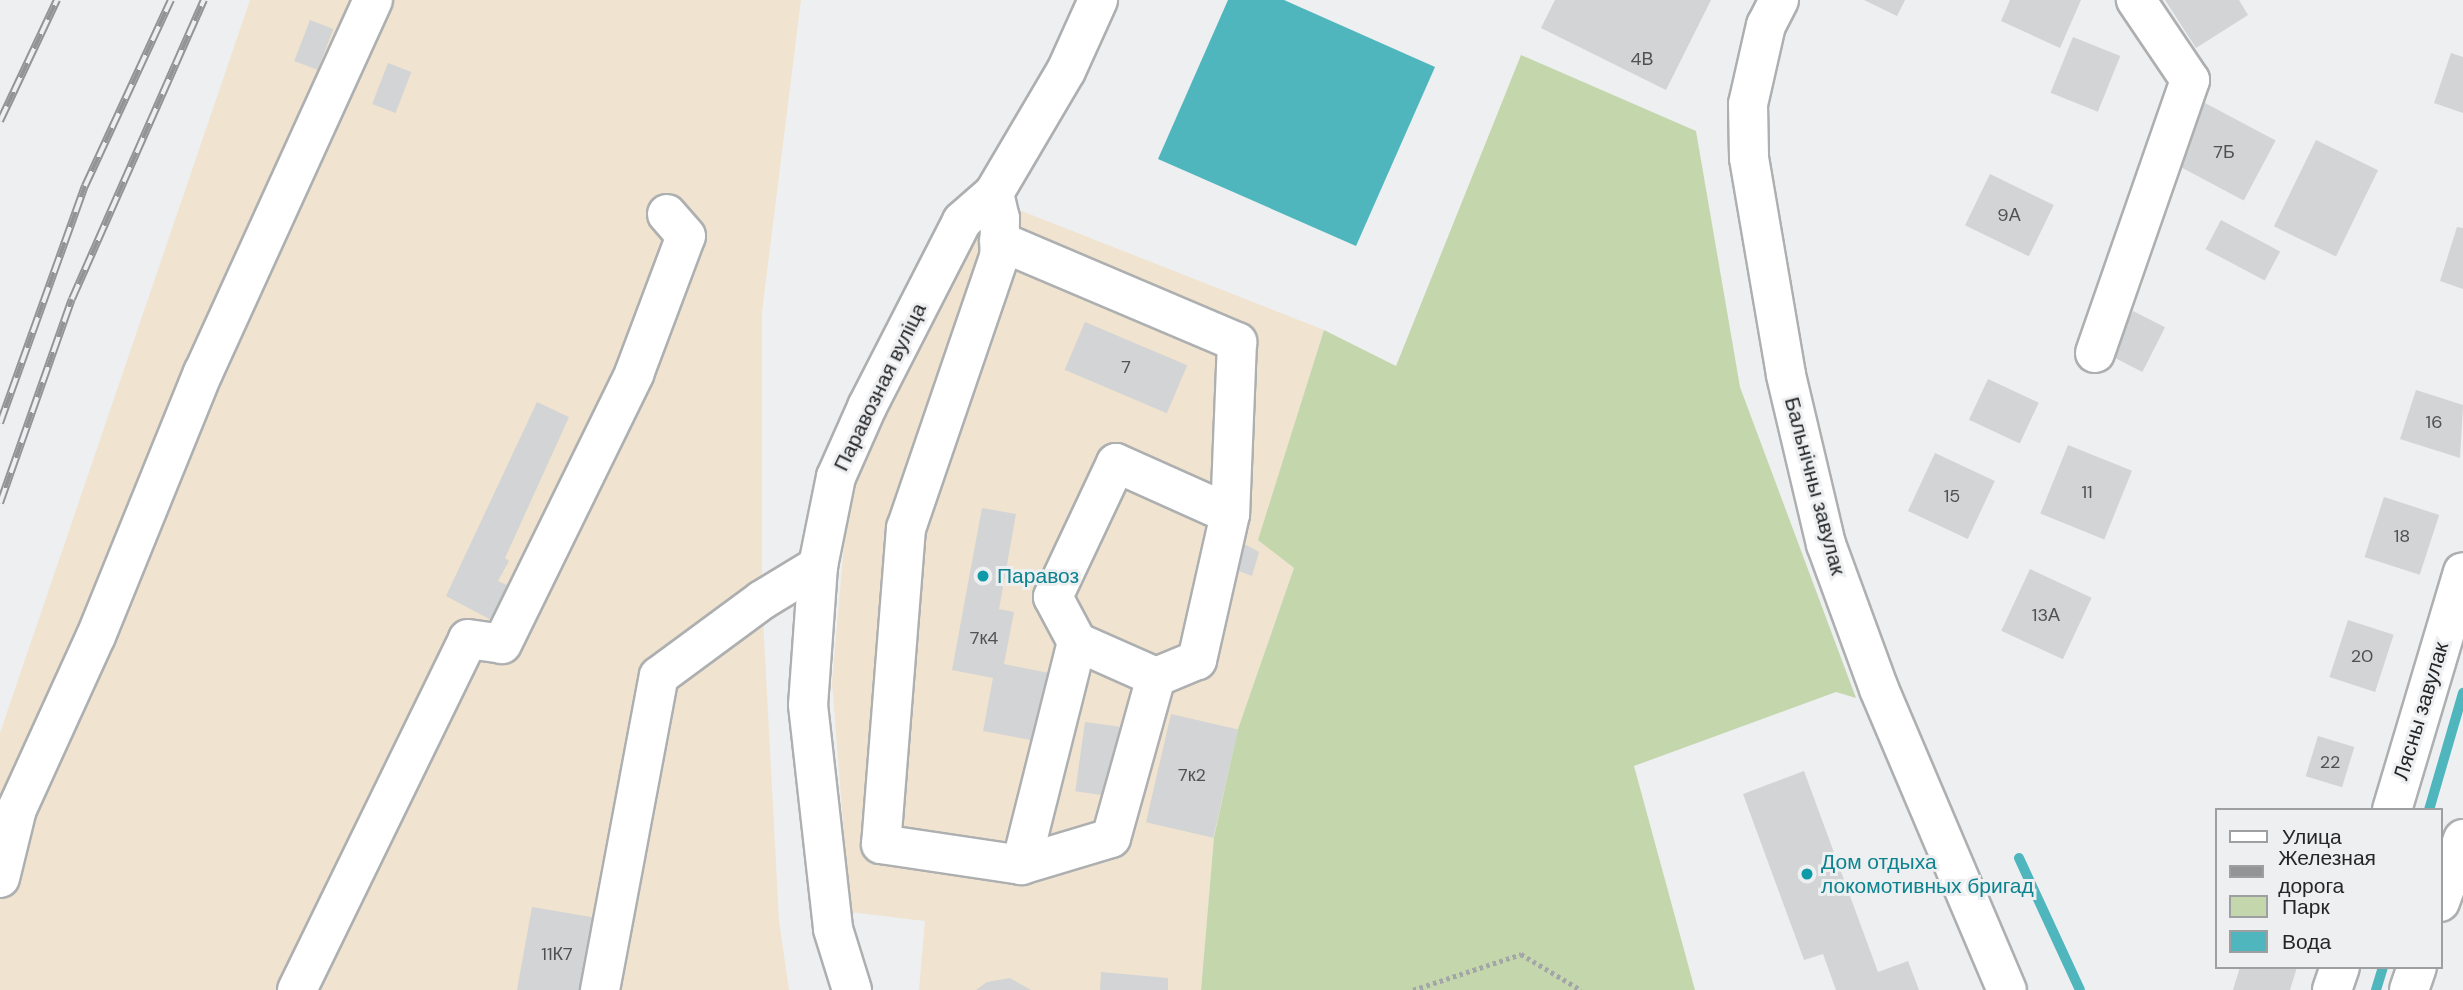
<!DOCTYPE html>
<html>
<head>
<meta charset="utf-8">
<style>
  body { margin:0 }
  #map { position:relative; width:2463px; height:990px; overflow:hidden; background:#edeff1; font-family:"DM Sans",sans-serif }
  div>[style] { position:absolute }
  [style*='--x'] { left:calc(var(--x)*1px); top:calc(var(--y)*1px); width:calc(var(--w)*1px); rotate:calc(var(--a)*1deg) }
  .industrial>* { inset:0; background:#f0e3cf }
  .green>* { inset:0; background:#c4d7ac }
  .water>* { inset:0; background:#4eb6bc }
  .stream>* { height:10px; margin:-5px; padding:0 5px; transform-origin:5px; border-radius:5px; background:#4eb6bc }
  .building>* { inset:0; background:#d2d4d5; transform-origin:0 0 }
  .path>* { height:4.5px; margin-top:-2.25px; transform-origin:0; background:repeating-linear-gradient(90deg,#a3a5a6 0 3.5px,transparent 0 7px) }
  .roads { filter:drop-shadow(2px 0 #adafb0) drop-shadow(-2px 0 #adafb0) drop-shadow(0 2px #adafb0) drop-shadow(0 -2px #adafb0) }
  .minor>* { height:38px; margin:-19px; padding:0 19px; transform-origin:19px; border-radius:19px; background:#fff }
  .rail>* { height:8px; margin-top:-4px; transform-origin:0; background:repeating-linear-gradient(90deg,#edeff1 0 16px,#939496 0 32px); box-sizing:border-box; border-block:2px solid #939496 }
  .dots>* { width:19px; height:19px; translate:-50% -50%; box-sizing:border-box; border:4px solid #edeff1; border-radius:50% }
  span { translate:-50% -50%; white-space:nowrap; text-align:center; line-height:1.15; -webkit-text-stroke:6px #edeff1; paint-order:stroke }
  .number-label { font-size:18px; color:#505252 }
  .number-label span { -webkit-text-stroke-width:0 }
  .street-label { font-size:21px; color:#252627 }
  .culture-label { font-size:21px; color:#0d838f }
  .left { translate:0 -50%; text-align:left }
  .legend { position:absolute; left:2215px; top:808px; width:228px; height:161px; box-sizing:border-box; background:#edeff1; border:2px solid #9d9fa0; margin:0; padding:9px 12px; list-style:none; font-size:21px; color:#252627 }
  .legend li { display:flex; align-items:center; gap:14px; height:35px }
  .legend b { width:35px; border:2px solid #9d9fa0 }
</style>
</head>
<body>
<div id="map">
  <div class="industrial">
    <div style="clip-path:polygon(250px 0,801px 0,762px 312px,762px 600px,779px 921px,789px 990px,0 990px,0 733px)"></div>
    <div style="clip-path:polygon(1019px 210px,1324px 330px,1259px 540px,1294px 568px,1238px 729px,1214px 837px,1201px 990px,919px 990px,925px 921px,850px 912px,832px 682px,849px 489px,978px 228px)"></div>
  </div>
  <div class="green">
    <div style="clip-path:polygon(1521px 55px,1696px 131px,1740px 387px,1856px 698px,1836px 692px,1634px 766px,1695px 990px,1201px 990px,1214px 837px,1238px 729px,1294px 568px,1258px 540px,1324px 330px,1396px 366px)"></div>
  </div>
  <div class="water">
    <div style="clip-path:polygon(1228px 0,1284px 0,1435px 67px,1356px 246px,1158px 159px)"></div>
  </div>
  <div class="stream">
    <div style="--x:2429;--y:810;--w:122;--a:-73.8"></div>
    <div style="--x:2019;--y:858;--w:145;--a:65.2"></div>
    <div style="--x:2376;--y:990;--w:24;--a:-73"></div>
  </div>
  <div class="building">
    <div style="clip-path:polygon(1555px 0,1711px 0,1666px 90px,1541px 28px)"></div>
    <div style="clip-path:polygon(1864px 0,1905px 0,1897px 16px)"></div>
    <div style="clip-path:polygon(2010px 0,2081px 0,2060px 48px,2001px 21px)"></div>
    <div style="clip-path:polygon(2165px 0,2239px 0,2248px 15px,2196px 48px)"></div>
    <div style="left:310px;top:20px;width:25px;height:44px;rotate:21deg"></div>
    <div style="left:2073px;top:37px;width:51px;height:60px;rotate:22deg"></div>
    <div style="clip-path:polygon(2451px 53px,2463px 57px,2463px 113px,2434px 103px)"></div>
    <div style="left:388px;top:63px;width:25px;height:44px;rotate:21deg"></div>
    <div style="left:2205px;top:103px;width:80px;height:68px;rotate:28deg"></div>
    <div style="left:2316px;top:140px;width:69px;height:96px;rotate:26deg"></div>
    <div style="left:1990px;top:174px;width:71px;height:57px;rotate:26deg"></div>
    <div style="left:2221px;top:220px;width:67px;height:33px;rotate:28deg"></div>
    <div style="clip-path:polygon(2457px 227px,2463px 228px,2463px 289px,2440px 281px)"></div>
    <div style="left:2133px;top:311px;width:36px;height:50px;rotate:27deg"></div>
    <div style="left:1085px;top:322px;width:111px;height:52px;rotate:23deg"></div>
    <div style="left:1988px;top:379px;width:56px;height:45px;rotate:25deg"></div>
    <div style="clip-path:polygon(2416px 390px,2463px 405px,2460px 458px,2400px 439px)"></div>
    <div style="clip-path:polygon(537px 402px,569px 417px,505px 558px,509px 561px,498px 581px,513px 588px,495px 622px,446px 596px)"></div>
    <div style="left:2068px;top:445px;width:69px;height:74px;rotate:22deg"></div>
    <div style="left:1935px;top:453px;width:66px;height:64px;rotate:25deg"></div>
    <div style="left:2384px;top:497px;width:58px;height:63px;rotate:18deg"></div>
    <div style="clip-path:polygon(982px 508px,1016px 514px,999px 609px,1014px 612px,1004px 664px,1049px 673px,1036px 741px,983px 731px,993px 678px,952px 670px)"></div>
    <div style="clip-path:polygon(1235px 539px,1259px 552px,1252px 576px,1226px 566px)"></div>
    <div style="left:2030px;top:569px;width:68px;height:68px;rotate:25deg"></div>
    <div style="left:2348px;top:620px;width:48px;height:60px;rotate:18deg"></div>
    <div style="left:1171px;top:714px;width:69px;height:111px;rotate:13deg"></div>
    <div style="left:1085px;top:722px;width:35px;height:70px;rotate:8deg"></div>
    <div style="left:2318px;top:736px;width:38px;height:42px;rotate:17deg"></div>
    <div style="clip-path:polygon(1804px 771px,1878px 972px,1908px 961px,1919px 990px,1836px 990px,1823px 954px,1804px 960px,1743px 794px)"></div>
    <div style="clip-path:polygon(532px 907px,597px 918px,584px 990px,517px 990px)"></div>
    <div style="clip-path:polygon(2240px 967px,2297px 967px,2290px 990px,2233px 990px)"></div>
    <div style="clip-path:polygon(1101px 972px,1168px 978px,1168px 990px,1100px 990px)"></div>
    <div style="clip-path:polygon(1010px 978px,1031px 990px,976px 990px,987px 982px)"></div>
  </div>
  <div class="path">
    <div style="--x:1413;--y:990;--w:114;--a:-18.4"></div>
    <div style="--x:1521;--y:954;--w:70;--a:31"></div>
  </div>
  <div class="roads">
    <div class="minor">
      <div style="--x:1779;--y:0;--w:28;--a:117"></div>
      <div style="--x:1766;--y:25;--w:81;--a:102.8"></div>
      <div style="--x:1748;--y:104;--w:54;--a:88.9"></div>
      <div style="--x:1749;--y:158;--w:220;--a:80.3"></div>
      <div style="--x:1786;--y:375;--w:174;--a:76.7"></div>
      <div style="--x:1826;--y:544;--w:154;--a:69.9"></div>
      <div style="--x:1879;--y:689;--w:327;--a:67"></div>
      <div style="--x:994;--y:193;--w:26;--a:77"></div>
      <div style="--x:1000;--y:218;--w:39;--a:91"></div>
      <div style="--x:999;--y:257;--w:287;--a:108.9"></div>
      <div style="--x:906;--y:528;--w:317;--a:94.5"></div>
      <div style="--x:881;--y:844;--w:142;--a:8.5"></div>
      <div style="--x:1021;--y:865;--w:230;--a:-75.9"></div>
      <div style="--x:1077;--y:642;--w:86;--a:23.9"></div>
      <div style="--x:1156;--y:677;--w:167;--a:105.6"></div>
      <div style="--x:1111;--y:838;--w:94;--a:163.3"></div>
      <div style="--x:999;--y:241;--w:259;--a:23"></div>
      <div style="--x:1237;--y:342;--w:172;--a:92.3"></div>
      <div style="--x:2095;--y:353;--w:289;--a:-70.8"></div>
      <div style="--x:2190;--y:80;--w:97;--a:-124"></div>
      <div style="--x:818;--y:566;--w:139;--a:94.1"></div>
      <div style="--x:808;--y:705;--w:225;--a:83.6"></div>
      <div style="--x:833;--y:929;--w:64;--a:72.7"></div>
      <div style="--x:1077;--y:642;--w:51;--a:-118.1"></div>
      <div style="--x:1053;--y:597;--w:148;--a:-64.8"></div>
      <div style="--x:1116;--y:463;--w:125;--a:24.1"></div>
      <div style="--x:1230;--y:514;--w:150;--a:102.7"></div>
      <div style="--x:1197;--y:660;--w:44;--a:157.5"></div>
      <div style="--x:2392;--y:810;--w:248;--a:-73.4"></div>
      <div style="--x:0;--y:878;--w:71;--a:-76.2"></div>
      <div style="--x:17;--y:809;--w:190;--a:-65.5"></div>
      <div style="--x:96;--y:636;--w:284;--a:-67.9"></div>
      <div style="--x:203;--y:373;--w:410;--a:-65.5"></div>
      <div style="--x:2440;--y:902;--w:67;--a:-69.9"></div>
      <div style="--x:297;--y:990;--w:390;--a:-64"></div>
      <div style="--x:468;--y:639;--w:34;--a:8"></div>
      <div style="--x:502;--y:644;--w:301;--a:-63.9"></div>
      <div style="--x:634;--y:374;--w:147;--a:-69.4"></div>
      <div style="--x:686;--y:236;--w:29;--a:-131"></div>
      <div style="--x:600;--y:990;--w:319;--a:-79.4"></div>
      <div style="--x:659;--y:676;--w:128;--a:-36.4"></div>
      <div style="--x:762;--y:600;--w:66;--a:-31.3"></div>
      <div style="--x:818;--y:566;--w:91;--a:-78.6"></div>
      <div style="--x:836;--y:477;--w:77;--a:-66.1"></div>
      <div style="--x:867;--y:407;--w:209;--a:-62.9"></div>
      <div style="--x:962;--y:221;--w:43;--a:-41.2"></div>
      <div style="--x:994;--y:193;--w:142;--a:-59.5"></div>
      <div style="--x:1066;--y:71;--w:78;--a:-65.7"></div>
      <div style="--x:2332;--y:990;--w:24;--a:-71"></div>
      <div style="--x:2409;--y:990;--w:24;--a:-71"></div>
    </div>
  </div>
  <div class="rail">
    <div style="--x:0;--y:121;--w:134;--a:-64.8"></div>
    <div style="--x:0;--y:423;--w:252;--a:-70.3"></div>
    <div style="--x:85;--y:186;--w:205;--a:-65.2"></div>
    <div style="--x:0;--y:503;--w:216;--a:-70.6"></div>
    <div style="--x:72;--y:299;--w:327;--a:-66.2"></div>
  </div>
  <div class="dots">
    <div style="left:983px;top:576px;background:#0f9aa8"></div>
    <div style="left:1807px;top:874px;background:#0f9aa8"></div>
  </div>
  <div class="number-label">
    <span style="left:1642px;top:59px">4В</span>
    <span style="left:2224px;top:152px">7Б</span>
    <span style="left:2009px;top:215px">9А</span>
    <span style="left:1126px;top:367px">7</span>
    <span style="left:2434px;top:422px">16</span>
    <span style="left:2087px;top:492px">11</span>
    <span style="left:1952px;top:496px">15</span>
    <span style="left:2402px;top:536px">18</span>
    <span style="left:2046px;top:615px">13А</span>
    <span style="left:984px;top:638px">7к4</span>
    <span style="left:2362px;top:656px">20</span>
    <span style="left:2330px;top:762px">22</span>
    <span style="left:1192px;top:775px">7к2</span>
    <span style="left:557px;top:954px">11К7</span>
  </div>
  <div class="street-label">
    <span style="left:880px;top:387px;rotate:-64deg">Паравозная вуліца</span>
    <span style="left:1815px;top:486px;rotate:75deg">Бальнічны завулак</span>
    <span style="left:2421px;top:711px;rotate:-73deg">Лясны завулак</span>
  </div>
  <div class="culture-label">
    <span class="left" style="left:997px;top:576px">Паравоз</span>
    <span class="left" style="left:1821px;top:874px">Дом отдыха<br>локомотивных бригад</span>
  </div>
  <ul class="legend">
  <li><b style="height:9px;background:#fff"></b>Улица</li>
  <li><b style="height:9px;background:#939496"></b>Железная дорога</li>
  <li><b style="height:19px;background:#c4d7ac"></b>Парк</li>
  <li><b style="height:19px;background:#4eb6bc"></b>Вода</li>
  </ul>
</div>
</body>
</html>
